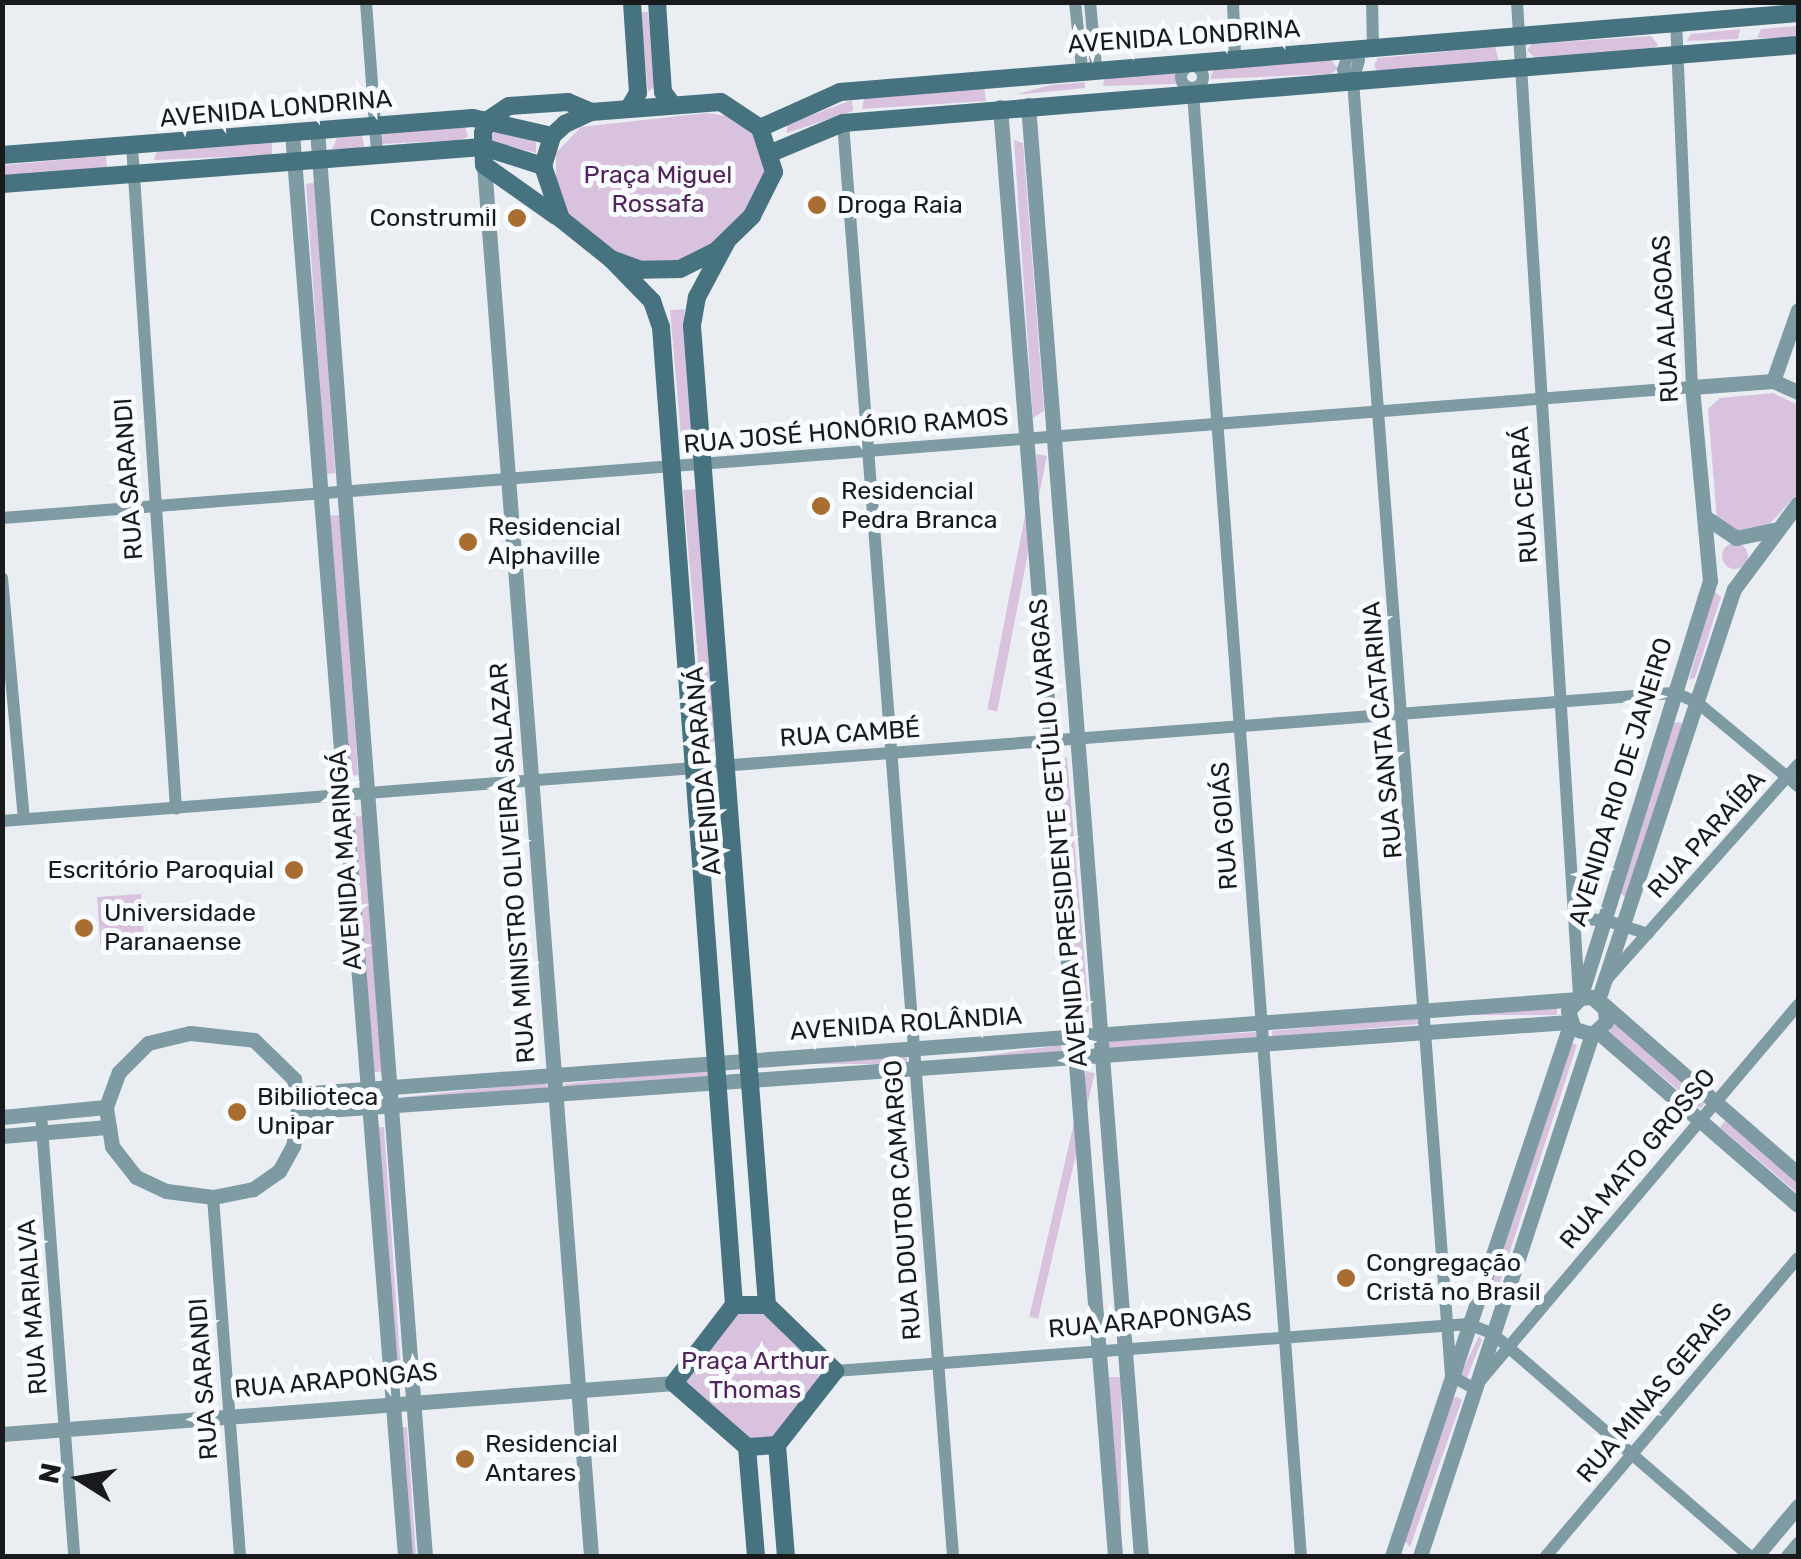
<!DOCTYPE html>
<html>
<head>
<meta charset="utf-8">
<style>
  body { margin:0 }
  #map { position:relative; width:1801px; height:1559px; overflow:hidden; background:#eaeef3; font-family:Rubik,sans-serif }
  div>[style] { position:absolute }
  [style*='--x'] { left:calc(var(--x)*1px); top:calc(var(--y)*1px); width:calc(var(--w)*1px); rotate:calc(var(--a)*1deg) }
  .green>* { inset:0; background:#d9c2de; transform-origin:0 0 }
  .round { border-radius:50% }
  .minor>* { height:12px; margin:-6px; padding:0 6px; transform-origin:6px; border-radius:6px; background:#7e9aa3 }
  .minor>.ring { margin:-6px; padding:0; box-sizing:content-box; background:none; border:12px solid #7e9aa3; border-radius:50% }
  .tertiary>* { height:15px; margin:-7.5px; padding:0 7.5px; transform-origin:7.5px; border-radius:7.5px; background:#7e9aa3 }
  .secondary>* { height:18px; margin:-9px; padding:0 9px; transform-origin:9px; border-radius:9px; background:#47727f }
  .dots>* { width:28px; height:28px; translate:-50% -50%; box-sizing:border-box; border:5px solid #f8fbff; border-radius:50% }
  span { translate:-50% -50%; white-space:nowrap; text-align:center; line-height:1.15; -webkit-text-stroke:10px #f8fbff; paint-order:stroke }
  .street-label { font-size:25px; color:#191a1c }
  .park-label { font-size:25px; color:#52235b }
  .poi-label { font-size:25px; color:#191a1c }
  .left { translate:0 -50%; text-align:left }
  .right { translate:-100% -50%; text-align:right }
  .frame { position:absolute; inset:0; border:5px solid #191a1c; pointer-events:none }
  .north { position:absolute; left:30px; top:1429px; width:100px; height:100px; -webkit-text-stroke:8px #f8fbff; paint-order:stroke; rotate:281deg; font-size:28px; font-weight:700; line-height:40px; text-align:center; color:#191a1c }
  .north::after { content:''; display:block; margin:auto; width:35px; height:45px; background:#191a1c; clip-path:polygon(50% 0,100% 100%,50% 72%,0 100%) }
</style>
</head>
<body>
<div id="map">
  <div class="green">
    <div style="clip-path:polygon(640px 12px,648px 12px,654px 87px,648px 92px)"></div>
    <div style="clip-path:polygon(1798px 26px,1798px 38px,1757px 38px,1761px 29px)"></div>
    <div style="clip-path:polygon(1740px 29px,1738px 39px,1687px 41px,1691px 34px)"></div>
    <div style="clip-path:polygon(1651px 36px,1658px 45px,1652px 50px,1534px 57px,1527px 50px,1532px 44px)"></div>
    <div style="clip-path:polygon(1495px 47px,1499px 62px,1377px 71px,1374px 65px,1378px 58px)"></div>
    <div style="clip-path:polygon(1331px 60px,1338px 69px,1331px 74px,1210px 79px,1214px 68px)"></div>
    <div style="clip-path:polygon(1175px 73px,1176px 84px,1103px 86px,1105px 77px)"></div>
    <div style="clip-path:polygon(1085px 82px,1085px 88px,1014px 95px,1050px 85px)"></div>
    <div style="clip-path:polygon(984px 86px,986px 101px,862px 109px,864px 98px)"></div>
    <div style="clip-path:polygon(852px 100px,853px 111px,787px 133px,787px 124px)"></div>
    <div style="clip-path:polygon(707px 113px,733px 117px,754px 134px,766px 174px,762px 192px,715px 244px,687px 262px,634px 263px,595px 240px,556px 202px,556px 153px,581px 127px)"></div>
    <div style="clip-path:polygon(465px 127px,468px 137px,459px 140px,381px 144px,383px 132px)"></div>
    <div style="clip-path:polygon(495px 129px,536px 142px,536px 153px,490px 141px)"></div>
    <div style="clip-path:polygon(362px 136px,365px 149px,332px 149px,337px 138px)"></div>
    <div style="clip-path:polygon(1014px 140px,1023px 143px,1044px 411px,1033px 418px)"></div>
    <div style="clip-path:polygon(272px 143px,272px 155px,154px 160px,157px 151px)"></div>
    <div style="left:106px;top:156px;width:12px;height:103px;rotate:85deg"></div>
    <div style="left:315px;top:183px;width:291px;height:9px;rotate:86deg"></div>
    <div style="left:684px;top:309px;width:133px;height:14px;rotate:85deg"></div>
    <div style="clip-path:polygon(1773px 393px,1798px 405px,1798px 493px,1766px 528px,1741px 534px,1717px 521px,1708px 409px,1720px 398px)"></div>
    <div style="left:1037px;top:454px;width:10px;height:260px;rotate:11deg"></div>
    <div style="left:697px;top:489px;width:253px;height:14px;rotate:85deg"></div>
    <div style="left:340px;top:515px;width:261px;height:10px;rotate:86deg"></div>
    <div class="round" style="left:1722px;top:543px;width:26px;height:26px"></div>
    <div style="clip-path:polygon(1714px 591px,1721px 597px,1695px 678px,1689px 680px)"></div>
    <div style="clip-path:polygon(1680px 722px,1683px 725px,1627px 899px,1619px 892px,1672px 723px)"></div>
    <div style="clip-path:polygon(1067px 757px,1089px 1012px,1081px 1016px,1058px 762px)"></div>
    <div style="left:364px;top:816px;width:256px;height:11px;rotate:86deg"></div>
    <div style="left:141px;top:894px;width:49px;height:44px;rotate:86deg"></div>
    <div style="left:1557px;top:1008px;width:7px;height:121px;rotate:90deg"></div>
    <div style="clip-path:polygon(1419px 1017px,1419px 1024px,1272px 1037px,1272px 1031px)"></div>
    <div style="left:1615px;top:1024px;width:120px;height:10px;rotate:40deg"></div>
    <div style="clip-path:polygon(1257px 1032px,1258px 1038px,1108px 1048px,1107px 1041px)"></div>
    <div style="left:1061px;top:1045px;width:7px;height:138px;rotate:82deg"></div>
    <div style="left:1577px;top:1045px;width:264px;height:8px;rotate:108deg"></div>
    <div style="left:907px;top:1055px;width:9px;height:143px;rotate:90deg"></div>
    <div style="left:708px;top:1069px;width:9px;height:144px;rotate:84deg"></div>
    <div style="left:1086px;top:1071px;width:9px;height:252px;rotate:13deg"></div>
    <div style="left:546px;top:1082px;width:10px;height:143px;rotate:84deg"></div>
    <div style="clip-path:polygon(1727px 1119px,1798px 1181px,1798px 1194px,1720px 1127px)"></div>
    <div style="left:384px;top:1127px;width:262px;height:10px;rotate:86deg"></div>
    <div style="clip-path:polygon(734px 1305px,767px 1305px,835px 1371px,777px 1445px,747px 1447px,674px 1383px)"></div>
    <div style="clip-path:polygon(1479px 1336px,1482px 1340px,1466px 1380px,1460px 1375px)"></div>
    <div style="left:1108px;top:1377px;width:13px;height:180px"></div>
    <div style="clip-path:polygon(1458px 1397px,1462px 1400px,1410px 1547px,1404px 1540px,1449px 1398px)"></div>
    <div style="left:407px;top:1427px;width:129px;height:9px;rotate:86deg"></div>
  </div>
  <div class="minor">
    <div style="--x:366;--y:2;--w:151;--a:85.8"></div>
    <div style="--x:1075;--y:2;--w:67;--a:84"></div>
    <div style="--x:1090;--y:2;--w:65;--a:84.7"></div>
    <div style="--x:1233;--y:2;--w:55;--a:87.9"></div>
    <div style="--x:1372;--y:2;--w:45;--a:88.7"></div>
    <div style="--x:1517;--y:2;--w:996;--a:86.43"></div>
    <div style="--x:1350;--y:49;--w:14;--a:51"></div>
    <div style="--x:1359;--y:60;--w:22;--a:106"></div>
    <div style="--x:1353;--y:81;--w:15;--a:-132"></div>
    <div style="--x:1343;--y:70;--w:22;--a:-72"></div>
    <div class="ring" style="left:1181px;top:66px;width:10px;height:10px"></div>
    <div style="--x:1353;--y:81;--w:1299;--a:85.67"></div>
    <div style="--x:1451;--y:1376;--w:26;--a:28"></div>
    <div style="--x:1474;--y:1388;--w:502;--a:-49.77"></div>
    <div style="--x:1193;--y:93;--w:1467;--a:85.78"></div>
    <div style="--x:843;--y:123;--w:1437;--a:85.61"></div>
    <div style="--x:132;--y:146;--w:664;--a:86.2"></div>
    <div style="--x:2;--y:518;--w:1695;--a:-4.43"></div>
    <div style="--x:1692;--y:387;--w:364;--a:-92.5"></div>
    <div style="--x:2;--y:578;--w:242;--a:84.8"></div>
    <div style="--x:2;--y:821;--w:1678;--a:-4.38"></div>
    <div style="--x:1675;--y:693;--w:25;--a:23"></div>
    <div style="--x:1698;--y:703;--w:130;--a:39.7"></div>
    <div style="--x:1575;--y:919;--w:30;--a:2"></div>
    <div style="--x:1605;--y:920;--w:45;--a:18"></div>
    <div style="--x:1607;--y:979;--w:287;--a:-48.3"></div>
    <div style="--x:41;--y:1114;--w:443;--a:85.7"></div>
    <div style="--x:213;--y:1197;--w:360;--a:85.7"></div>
    <div style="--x:835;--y:1371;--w:635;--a:-4.25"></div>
    <div style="--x:1468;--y:1324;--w:26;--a:21"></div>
    <div style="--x:1492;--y:1333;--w:340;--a:40.9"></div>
    <div style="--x:1546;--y:1556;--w:390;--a:-49.8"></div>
  </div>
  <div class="tertiary">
    <div style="--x:1028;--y:105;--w:1455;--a:85.55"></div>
    <div style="--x:1000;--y:107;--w:1454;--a:85.46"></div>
    <div style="--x:317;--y:130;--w:1430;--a:85.67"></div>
    <div style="--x:292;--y:133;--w:1427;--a:85.46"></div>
    <div style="--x:484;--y:165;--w:1395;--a:85.6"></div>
    <div style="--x:1773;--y:381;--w:75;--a:-70.6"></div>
    <div style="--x:1708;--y:519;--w:34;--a:34"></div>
    <div style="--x:1736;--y:538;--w:39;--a:-12"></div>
    <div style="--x:1580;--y:998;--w:12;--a:-5"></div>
    <div style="--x:1592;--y:997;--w:18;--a:43"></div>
    <div style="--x:1605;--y:1009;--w:13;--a:86"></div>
    <div style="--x:1606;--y:1022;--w:18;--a:139"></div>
    <div style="--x:1592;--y:1034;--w:19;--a:-164"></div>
    <div style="--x:1574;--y:1029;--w:19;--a:-108"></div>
    <div style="--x:1568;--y:1011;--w:18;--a:-47"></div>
    <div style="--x:1580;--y:998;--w:437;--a:-72.7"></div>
    <div style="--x:1710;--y:581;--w:195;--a:-95.3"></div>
    <div style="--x:1692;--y:387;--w:81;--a:-4.2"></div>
    <div style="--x:1773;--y:381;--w:27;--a:24"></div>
    <div style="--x:1598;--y:1000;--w:433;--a:-71.7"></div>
    <div style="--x:1734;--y:589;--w:107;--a:-53.3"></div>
    <div style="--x:1603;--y:1004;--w:259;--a:41.1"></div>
    <div style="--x:1598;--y:1032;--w:264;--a:40.9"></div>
    <div style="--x:190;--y:1033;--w:64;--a:6.2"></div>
    <div style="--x:254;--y:1040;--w:56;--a:44.3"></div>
    <div style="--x:294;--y:1079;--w:33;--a:83"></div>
    <div style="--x:298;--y:1112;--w:34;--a:98"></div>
    <div style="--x:293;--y:1146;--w:29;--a:119"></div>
    <div style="--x:279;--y:1171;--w:32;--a:145"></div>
    <div style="--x:253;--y:1189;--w:41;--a:168.7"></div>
    <div style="--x:213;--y:1197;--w:47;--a:-172.7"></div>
    <div style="--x:166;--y:1191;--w:33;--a:-155"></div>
    <div style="--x:136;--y:1177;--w:39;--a:-128"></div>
    <div style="--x:112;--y:1146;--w:39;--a:-99"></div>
    <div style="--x:106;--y:1107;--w:37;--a:-70"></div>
    <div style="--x:119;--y:1072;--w:41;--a:-45"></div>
    <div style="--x:148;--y:1043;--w:43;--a:-13.4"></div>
    <div style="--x:298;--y:1094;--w:1284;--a:-4.24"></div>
    <div style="--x:298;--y:1112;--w:1274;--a:-4.05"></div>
    <div style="--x:2;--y:1117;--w:104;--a:-5.5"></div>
    <div style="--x:2;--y:1136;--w:105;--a:-4.9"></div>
    <div style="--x:2;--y:1434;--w:674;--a:-4.34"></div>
    <div style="--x:1392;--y:1556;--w:560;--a:-71.47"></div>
    <div style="--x:1420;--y:1556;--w:550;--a:-71.76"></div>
    <div style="--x:1756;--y:1556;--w:65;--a:-50"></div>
    <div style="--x:1788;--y:1556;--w:16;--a:-50"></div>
  </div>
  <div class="secondary">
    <div style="--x:657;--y:2;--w:90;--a:86.2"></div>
    <div style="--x:663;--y:92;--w:15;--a:53"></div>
    <div style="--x:721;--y:102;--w:47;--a:33.7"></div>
    <div style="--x:760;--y:128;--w:46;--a:72.3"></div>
    <div style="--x:774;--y:172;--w:49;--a:116.6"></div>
    <div style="--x:752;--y:216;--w:50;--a:135.8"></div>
    <div style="--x:716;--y:251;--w:40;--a:153.4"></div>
    <div style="--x:680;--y:269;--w:39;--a:179"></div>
    <div style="--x:641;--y:270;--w:32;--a:-160"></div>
    <div style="--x:611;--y:259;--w:64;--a:-141.3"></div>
    <div style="--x:561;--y:219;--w:56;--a:-108.8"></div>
    <div style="--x:543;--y:166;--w:31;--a:-73"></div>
    <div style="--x:552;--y:136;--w:18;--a:-43"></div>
    <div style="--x:565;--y:124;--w:29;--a:-25"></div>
    <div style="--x:591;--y:112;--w:130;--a:-4.4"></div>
    <div style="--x:629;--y:108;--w:17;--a:-59"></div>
    <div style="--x:638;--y:93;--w:91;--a:-93.8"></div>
    <div style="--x:760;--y:128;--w:88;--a:-24.2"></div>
    <div style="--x:840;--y:92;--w:961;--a:-4.71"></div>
    <div style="--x:771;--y:153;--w:78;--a:-22.6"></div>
    <div style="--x:843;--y:123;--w:958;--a:-4.67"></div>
    <div style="--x:2;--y:155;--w:472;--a:-4.5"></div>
    <div style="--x:473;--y:118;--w:81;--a:12.8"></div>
    <div style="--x:2;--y:184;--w:482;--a:-4.4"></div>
    <div style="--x:483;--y:147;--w:63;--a:17.6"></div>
    <div style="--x:556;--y:216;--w:88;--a:-144.7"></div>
    <div style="--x:484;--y:165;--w:32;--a:-92"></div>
    <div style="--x:483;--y:133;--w:14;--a:-69"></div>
    <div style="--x:488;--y:120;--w:25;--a:-34"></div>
    <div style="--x:509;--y:106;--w:59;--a:-3.9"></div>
    <div style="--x:568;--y:102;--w:25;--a:23"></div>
    <div style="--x:727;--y:241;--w:64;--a:118.2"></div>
    <div style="--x:697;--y:297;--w:29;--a:100"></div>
    <div style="--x:692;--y:326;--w:982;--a:85.62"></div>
    <div style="--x:611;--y:259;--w:59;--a:45.7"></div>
    <div style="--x:652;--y:301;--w:28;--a:71"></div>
    <div style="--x:661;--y:327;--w:981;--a:85.73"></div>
    <div style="--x:734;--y:1305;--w:33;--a:0"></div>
    <div style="--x:767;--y:1305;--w:95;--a:44.1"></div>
    <div style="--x:835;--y:1371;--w:94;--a:128.1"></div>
    <div style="--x:777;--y:1445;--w:30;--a:176"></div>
    <div style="--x:747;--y:1447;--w:97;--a:-138.8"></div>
    <div style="--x:674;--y:1383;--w:98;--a:-52.4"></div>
    <div style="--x:777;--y:1445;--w:111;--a:85.4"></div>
    <div style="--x:747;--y:1447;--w:109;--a:85.3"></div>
  </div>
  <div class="dots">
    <div style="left:817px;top:205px;background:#aa6d31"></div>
    <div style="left:517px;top:218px;background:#aa6d31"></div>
    <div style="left:821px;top:506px;background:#aa6d31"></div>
    <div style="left:468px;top:542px;background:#aa6d31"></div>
    <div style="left:294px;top:870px;background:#aa6d31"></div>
    <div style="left:84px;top:928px;background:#aa6d31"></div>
    <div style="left:237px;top:1112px;background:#aa6d31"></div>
    <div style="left:1346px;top:1278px;background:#aa6d31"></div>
    <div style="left:465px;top:1459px;background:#aa6d31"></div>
  </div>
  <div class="street-label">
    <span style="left:1184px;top:37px;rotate:-4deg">AVENIDA LONDRINA</span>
    <span style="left:276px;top:109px;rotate:-5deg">AVENIDA LONDRINA</span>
    <span style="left:1666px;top:319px;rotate:-93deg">RUA ALAGOAS</span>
    <span style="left:846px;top:431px;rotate:-5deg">RUA JOSÉ HONÓRIO RAMOS</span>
    <span style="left:129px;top:479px;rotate:-94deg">RUA SARANDI</span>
    <span style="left:1525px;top:495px;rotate:-94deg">RUA CEARÁ</span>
    <span style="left:1383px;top:730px;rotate:-95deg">RUA SANTA CATARINA</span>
    <span style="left:850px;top:734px;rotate:-4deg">RUA CAMBÉ</span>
    <span style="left:704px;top:771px;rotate:-95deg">AVENIDA PARANÁ</span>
    <span style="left:1621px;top:782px;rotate:-73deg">AVENIDA RIO DE JANEIRO</span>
    <span style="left:1225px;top:826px;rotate:-94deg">RUA GOIÁS</span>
    <span style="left:1059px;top:833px;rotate:-95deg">AVENIDA PRESIDENTE GETÚLIO VARGAS</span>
    <span style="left:1707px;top:835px;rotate:-48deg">RUA PARAÍBA</span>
    <span style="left:346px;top:860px;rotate:-94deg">AVENIDA MARINGÁ</span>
    <span style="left:513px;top:863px;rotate:-94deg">RUA MINISTRO OLIVEIRA SALAZAR</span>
    <span style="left:906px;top:1024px;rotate:-4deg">AVENIDA ROLÂNDIA</span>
    <span style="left:1638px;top:1159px;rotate:-50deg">RUA MATO GROSSO</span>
    <span style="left:903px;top:1200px;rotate:-94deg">RUA DOUTOR CAMARGO</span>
    <span style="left:33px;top:1307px;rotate:-94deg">RUA MARIALVA</span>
    <span style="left:1150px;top:1321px;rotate:-5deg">RUA ARAPONGAS</span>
    <span style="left:204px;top:1379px;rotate:-94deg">RUA SARANDI</span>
    <span style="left:336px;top:1381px;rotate:-5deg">RUA ARAPONGAS</span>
    <span style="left:1655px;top:1393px;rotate:-50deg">RUA MINAS GERAIS</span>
  </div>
  <div class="park-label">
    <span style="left:658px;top:190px">Praça Miguel<br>Rossafa</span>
    <span style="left:755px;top:1376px">Praça Arthur<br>Thomas</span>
  </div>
  <div class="poi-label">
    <span class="left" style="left:837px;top:205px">Droga Raia</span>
    <span class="right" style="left:497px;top:218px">Construmil</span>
    <span class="left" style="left:841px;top:506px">Residencial<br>Pedra Branca</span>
    <span class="left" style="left:488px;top:542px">Residencial<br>Alphaville</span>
    <span class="right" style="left:274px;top:870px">Escritório Paroquial</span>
    <span class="left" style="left:104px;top:928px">Universidade<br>Paranaense</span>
    <span class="left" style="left:257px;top:1112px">Bibilioteca<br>Unipar</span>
    <span class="left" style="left:1366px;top:1278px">Congregação<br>Cristã no Brasil</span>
    <span class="left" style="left:485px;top:1459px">Residencial<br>Antares</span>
  </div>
  <div class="frame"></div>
  <div class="north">N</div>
</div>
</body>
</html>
